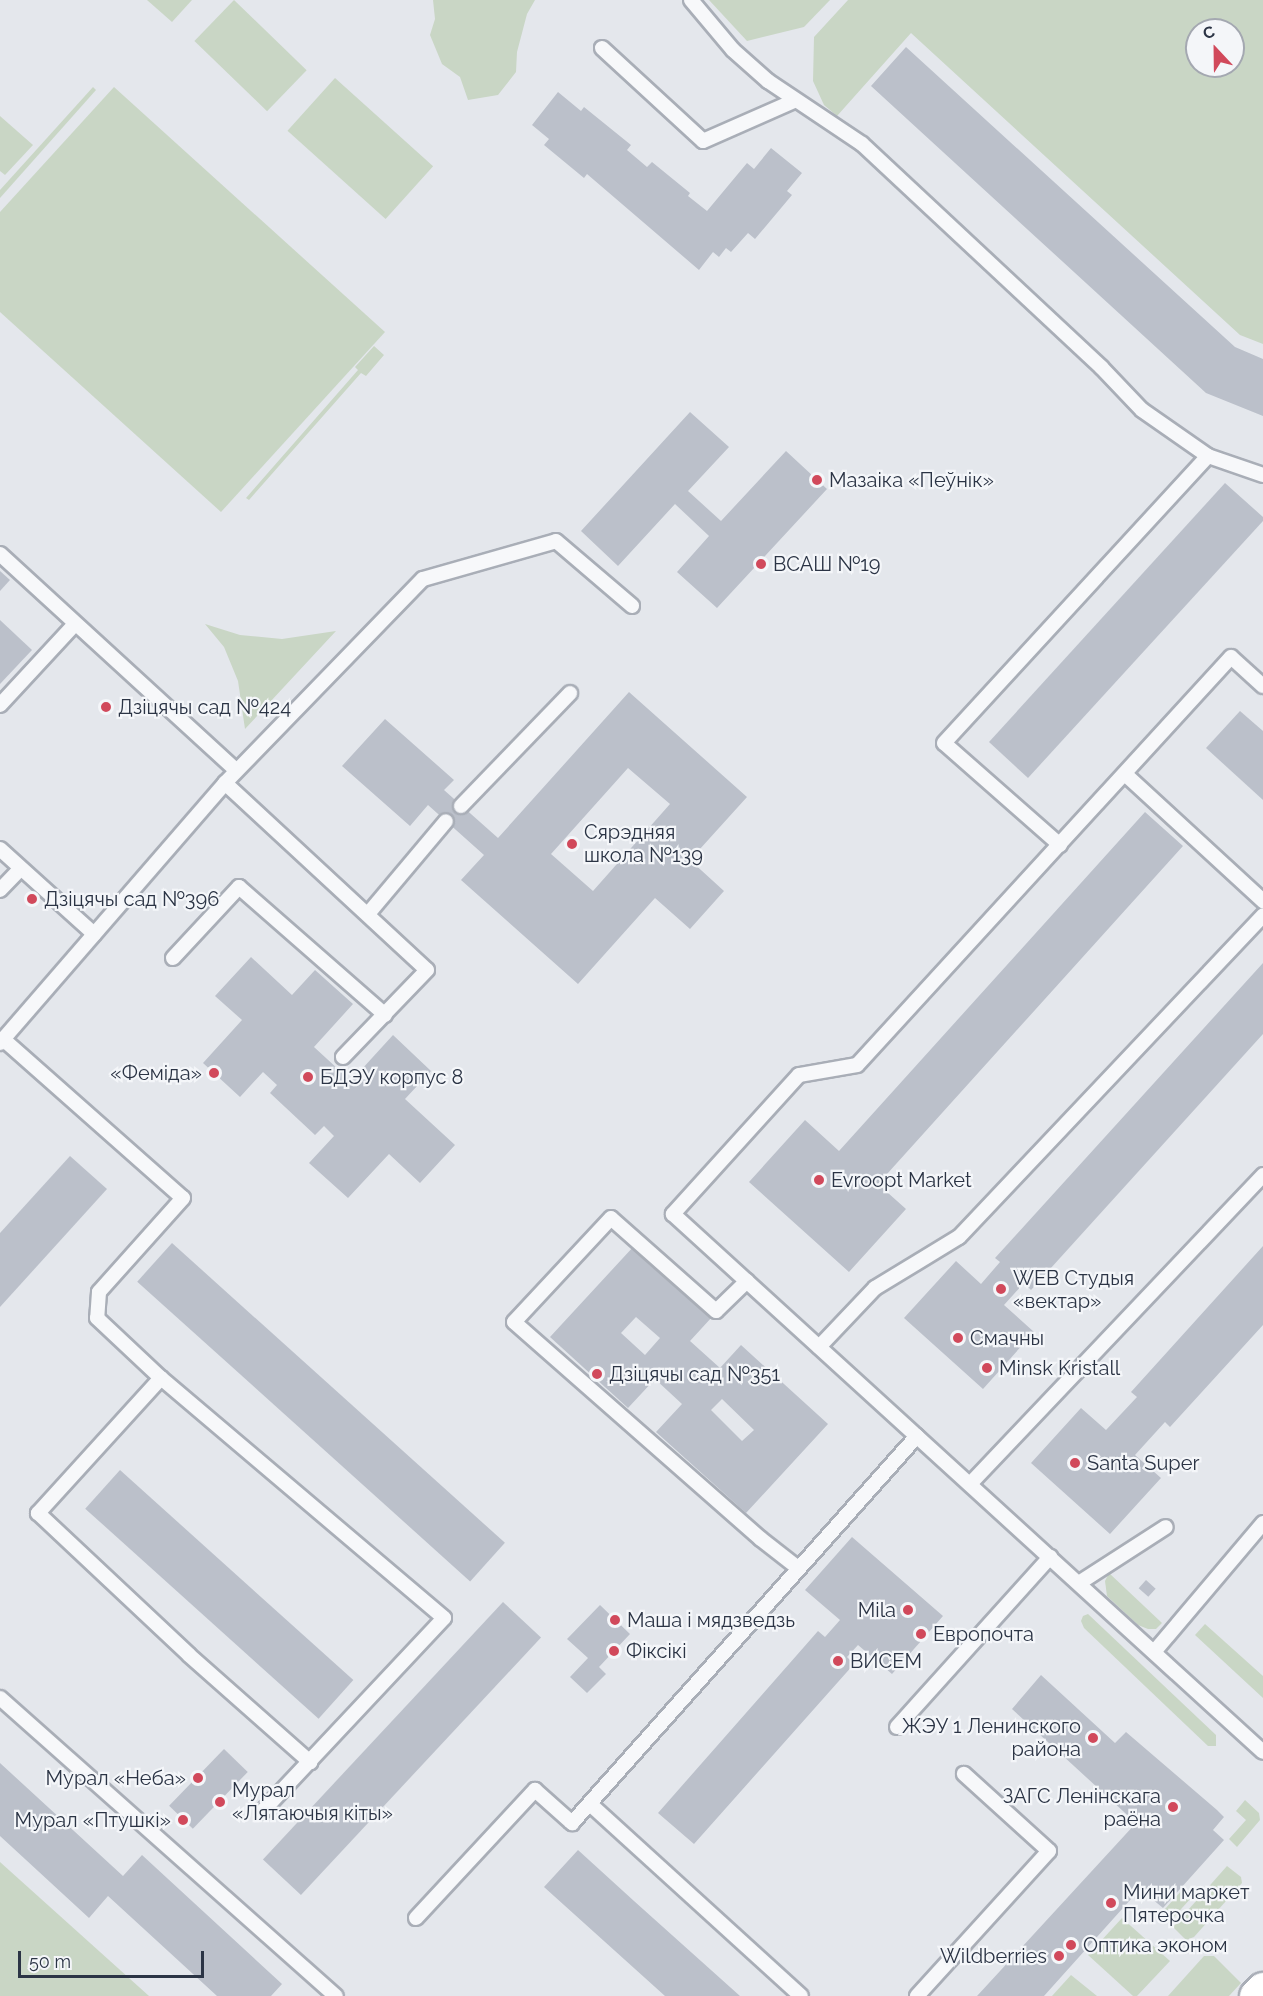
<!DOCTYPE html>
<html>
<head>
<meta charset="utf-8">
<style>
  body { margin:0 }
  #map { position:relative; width:1263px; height:1996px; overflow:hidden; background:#e4e7ec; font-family:Raleway,sans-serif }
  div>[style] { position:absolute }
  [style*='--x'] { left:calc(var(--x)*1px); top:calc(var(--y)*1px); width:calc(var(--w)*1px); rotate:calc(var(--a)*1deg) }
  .green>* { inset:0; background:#c9d6c5; transform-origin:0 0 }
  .building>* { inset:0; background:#bbc0ca; transform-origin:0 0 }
  .roads { filter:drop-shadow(2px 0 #a9aeb7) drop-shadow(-2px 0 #a9aeb7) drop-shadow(0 2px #a9aeb7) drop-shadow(0 -2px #a9aeb7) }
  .lane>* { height:14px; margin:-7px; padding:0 7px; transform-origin:7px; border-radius:7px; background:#f7f8fa }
  .secondary>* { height:33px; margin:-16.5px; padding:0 16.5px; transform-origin:16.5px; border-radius:16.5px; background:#fff }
  .dots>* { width:16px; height:16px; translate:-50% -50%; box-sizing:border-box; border:3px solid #f4f6f9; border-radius:50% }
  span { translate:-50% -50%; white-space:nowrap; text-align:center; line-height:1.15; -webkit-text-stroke:4.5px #f4f6f9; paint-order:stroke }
  .poi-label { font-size:20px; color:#2b3445 }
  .left { translate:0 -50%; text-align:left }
  .right { translate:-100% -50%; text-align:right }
  .north { position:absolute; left:1185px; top:18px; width:60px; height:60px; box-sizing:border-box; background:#f4f6f9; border:2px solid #a4a8b1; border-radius:50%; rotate:338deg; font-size:16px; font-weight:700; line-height:24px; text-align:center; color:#2b3445 }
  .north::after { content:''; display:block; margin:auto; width:21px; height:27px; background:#d1495b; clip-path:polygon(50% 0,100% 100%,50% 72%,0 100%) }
  .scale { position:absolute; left:18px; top:1951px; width:186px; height:27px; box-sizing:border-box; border:3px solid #2b3445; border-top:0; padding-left:8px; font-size:18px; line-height:21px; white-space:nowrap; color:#2b3445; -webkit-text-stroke:4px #f4f6f9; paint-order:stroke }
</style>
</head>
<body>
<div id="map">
  <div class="green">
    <div style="clip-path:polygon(147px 0,192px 0,172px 22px)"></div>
    <div style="left:234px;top:0;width:101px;height:57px;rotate:44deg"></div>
    <div style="clip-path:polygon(433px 0,535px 0,527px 14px,517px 52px,516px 72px,498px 95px,468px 100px,460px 77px,442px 64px,430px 35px,435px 19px)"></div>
    <div style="clip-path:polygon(709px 0,830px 0,804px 27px,747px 41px)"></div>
    <div style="clip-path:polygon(evenodd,848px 0,1263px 0,1263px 344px,1240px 335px,911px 33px,837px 116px,824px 105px,813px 81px,814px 37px,848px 0,1197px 30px,1233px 30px,1233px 66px,1197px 66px,1197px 30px)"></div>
    <div style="left:335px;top:78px;width:132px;height:71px;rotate:42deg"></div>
    <div style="clip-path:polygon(93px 87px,96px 90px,0 198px,0 190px)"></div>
    <div style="clip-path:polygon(114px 87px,385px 332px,221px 512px,0 312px,0 212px)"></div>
    <div style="clip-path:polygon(0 116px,33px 145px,5px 175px,0 171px)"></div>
    <div style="clip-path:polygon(374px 346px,384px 355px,366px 376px,361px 373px,249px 500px,246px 498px,358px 370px,355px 367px)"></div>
    <div style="clip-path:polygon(205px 624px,240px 635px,282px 639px,336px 631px,245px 729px,238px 681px,224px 647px)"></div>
    <div style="clip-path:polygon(1109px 1573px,1162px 1623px,1156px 1629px,1148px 1629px,1138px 1625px,1107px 1596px,1105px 1581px)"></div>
    <div style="clip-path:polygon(1088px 1614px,1216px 1735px,1216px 1746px,1208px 1746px,1084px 1628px,1081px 1621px,1083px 1616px)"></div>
    <div style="clip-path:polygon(1205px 1624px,1263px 1676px,1263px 1698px,1195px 1635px)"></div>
    <div style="clip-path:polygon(1245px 1800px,1259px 1813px,1260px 1820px,1237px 1847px,1229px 1839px,1246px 1820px,1236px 1811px)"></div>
    <div style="clip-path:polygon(0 1862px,149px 1996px,0 1996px)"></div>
    <div style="clip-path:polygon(1227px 1866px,1241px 1877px,1242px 1883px,1194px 1937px,1186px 1940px,1173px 1927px)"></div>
    <div style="left:1183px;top:1889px;width:12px;height:35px;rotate:42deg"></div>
    <div style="clip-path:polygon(1122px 1918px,1170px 1961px,1137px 1996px,1133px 1996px,1088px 1955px)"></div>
    <div style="clip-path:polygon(1204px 1956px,1214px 1956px,1241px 1983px,1229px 1996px,1168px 1996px)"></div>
    <div style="clip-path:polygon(1071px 1975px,1097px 1996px,1052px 1996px)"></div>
  </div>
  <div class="building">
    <div style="clip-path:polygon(906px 47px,1235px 347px,1263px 359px,1263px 416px,1206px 393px,871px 86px)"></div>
    <div style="clip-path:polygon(558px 92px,581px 111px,584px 107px,631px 145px,627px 150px,647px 167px,652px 162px,690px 193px,688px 196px,707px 211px,747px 163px,754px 169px,771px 148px,802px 173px,787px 191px,792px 195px,755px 239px,748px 233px,731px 252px,726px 248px,719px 257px,713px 252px,699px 270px,587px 174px,584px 178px,544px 145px,549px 139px,532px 125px)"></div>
    <div style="clip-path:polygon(690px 412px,729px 447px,688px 491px,721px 521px,786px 451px,827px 489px,717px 608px,677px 572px,709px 536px,675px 504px,618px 566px,581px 531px)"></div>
    <div style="clip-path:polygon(1225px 483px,1263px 517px,1263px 521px,1028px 778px,989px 742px)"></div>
    <div style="clip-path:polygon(0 571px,10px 580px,0 591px)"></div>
    <div style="clip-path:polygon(0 620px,32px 650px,0 684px)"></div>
    <div style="clip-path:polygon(evenodd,629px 692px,747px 797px,690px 860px,724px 891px,690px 929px,655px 898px,578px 984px,461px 880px,484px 855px,428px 805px,410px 826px,342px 766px,385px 719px,454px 780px,444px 790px,498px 838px,629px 692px,628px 768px,670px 804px,593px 891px,551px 854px,628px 768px)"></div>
    <div style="clip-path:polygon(1240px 711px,1263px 731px,1263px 800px,1206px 748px)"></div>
    <div style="clip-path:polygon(1145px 812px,1183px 846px,878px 1184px,906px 1209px,849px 1272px,749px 1182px,805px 1120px,839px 1151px)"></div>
    <div style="clip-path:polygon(251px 957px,292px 995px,315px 970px,353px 1004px,314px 1047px,351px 1081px,393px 1035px,431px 1071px,405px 1099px,455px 1145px,420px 1183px,389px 1154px,348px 1198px,309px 1163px,334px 1136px,324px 1126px,315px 1135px,270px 1093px,277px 1085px,263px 1072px,240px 1097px,203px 1063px,242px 1020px,215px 996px)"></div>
    <div style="clip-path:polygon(1263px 963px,1263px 1034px,1031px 1290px,1024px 1283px,1004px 1305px,1034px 1332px,983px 1389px,904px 1318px,956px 1261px,981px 1284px,1000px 1262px,995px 1258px)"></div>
    <div style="clip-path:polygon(70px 1156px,107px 1189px,0 1307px,0 1233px)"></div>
    <div style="left:172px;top:1243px;width:448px;height:52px;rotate:42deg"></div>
    <div style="clip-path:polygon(evenodd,634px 1246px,712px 1317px,690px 1341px,720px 1368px,741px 1345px,828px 1424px,746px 1513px,656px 1432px,682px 1404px,655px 1379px,628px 1408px,550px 1337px,634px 1246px,636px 1317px,660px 1338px,645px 1355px,621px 1333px,636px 1317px,634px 1246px,722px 1399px,754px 1430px,742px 1441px,711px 1410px,722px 1399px)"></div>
    <div style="clip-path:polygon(1263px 1246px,1263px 1325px,1170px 1427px,1165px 1422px,1135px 1455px,1161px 1478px,1110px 1534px,1031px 1463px,1081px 1408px,1106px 1430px,1137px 1397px,1131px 1392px)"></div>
    <div style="left:120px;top:1470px;width:314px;height:52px;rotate:42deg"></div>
    <div style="clip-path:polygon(852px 1537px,943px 1616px,892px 1674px,858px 1645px,847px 1657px,854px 1664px,694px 1844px,658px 1813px,818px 1631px,825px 1637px,840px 1620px,805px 1590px)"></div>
    <div style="left:1146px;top:1580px;width:13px;height:11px;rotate:42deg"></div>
    <div style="left:503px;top:1602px;width:52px;height:352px;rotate:43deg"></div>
    <div style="clip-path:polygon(600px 1605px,630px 1634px,599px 1667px,606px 1674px,587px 1693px,570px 1677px,588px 1658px,567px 1639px)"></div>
    <div style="clip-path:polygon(1041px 1675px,1115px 1743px,1126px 1732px,1217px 1810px,1224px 1817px,1213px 1830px,1224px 1840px,1163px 1908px,1140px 1889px,1044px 1996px,977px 1996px,1136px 1823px,1012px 1709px)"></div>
    <div style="left:224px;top:1749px;width:33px;height:79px;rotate:44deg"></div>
    <div style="clip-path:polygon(0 1763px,123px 1876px,142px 1855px,282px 1984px,271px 1996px,217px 1996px,108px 1896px,89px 1918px,0 1836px)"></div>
    <div style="clip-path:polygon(578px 1850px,634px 1901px,740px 1996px,665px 1996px,544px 1887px)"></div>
  </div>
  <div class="roads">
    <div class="lane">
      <div style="--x:691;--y:0;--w:65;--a:50"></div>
      <div style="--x:733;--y:50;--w:47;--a:41.5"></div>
      <div style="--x:768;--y:81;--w:113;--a:33.8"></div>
      <div style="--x:862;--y:144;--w:327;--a:43"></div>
      <div style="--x:1101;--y:367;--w:59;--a:46.4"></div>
      <div style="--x:1142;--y:410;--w:80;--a:34.9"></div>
      <div style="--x:1208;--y:456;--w:58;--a:19.1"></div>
      <div style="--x:602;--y:48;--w:137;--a:42.6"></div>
      <div style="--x:703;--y:141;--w:99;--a:-23.7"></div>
      <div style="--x:0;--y:554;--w:320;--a:42.5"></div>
      <div style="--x:1263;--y:686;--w:43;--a:-137.8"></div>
      <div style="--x:1231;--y:657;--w:553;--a:132.51"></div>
      <div style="--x:857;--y:1065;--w:59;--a:170.2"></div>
      <div style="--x:799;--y:1075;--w:188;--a:132.2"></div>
      <div style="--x:673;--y:1214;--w:798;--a:42.36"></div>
      <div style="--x:0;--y:705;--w:110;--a:-47.2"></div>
      <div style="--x:1125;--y:774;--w:188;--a:42.6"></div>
      <div style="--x:225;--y:783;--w:284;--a:-45.9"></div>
      <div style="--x:423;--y:579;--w:138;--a:-15.9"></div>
      <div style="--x:556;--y:541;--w:100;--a:40.5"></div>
      <div style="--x:461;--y:806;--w:157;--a:-46"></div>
      <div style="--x:1060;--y:845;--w:154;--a:-138.7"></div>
      <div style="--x:944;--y:743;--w:390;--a:-47.4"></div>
      <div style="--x:0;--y:849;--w:127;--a:42.1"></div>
      <div style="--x:0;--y:890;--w:30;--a:-46"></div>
      <div style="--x:368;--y:914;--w:121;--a:-50"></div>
      <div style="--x:173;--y:958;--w:97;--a:-47.1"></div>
      <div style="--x:239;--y:887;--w:194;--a:41.2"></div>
      <div style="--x:3;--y:1039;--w:240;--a:41.5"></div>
      <div style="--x:183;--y:1198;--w:126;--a:131.8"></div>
      <div style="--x:99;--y:1292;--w:26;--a:94"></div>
      <div style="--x:97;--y:1318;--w:88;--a:43.2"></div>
      <div style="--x:161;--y:1378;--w:371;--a:40.3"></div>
      <div style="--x:444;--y:1618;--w:266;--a:133.2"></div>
      <div style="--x:0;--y:1043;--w:344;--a:-49.1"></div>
      <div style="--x:225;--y:783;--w:275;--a:42.8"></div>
      <div style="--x:427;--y:970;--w:121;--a:134"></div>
      <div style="--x:747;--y:1281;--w:43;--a:135.9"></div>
      <div style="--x:716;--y:1311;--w:140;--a:-138.5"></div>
      <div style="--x:611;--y:1218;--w:142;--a:133"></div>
      <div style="--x:514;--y:1322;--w:329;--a:41.3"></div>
      <div style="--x:761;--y:1539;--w:47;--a:38.1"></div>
      <div style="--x:819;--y:1347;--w:81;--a:-46.5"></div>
      <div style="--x:875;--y:1288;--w:98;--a:-31.3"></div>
      <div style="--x:959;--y:1237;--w:443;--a:-46.6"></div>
      <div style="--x:161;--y:1378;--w:183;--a:132.3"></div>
      <div style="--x:38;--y:1513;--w:207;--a:43.2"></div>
      <div style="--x:189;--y:1655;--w:162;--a:41.5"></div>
      <div style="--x:970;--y:1484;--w:426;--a:-46.5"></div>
      <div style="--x:1079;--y:1583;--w:103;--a:-32.8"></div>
      <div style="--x:1154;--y:1652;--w:169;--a:-49.8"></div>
      <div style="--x:0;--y:1698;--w:449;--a:41.6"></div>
      <div style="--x:897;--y:1727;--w:229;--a:-48"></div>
      <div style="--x:590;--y:1804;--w:285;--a:42.3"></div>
      <div style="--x:416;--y:1918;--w:175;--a:-47.1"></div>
      <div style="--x:535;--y:1790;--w:50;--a:41.7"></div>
      <div style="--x:572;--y:1823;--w:518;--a:-48.28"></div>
      <div style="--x:917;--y:1996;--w:196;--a:-47.7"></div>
      <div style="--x:1049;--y:1851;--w:115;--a:-137.8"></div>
    </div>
    <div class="secondary">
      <div style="--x:1256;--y:1996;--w:10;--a:-45"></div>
    </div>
  </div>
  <div class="dots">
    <div style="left:817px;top:480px;background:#d1495b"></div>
    <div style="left:761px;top:564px;background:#d1495b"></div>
    <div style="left:106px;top:707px;background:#d1495b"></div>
    <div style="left:572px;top:844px;background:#d1495b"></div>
    <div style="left:32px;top:899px;background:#d1495b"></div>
    <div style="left:214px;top:1073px;background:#d1495b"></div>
    <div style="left:308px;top:1077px;background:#d1495b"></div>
    <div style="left:819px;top:1180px;background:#d1495b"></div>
    <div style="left:1001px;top:1289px;background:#d1495b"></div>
    <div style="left:958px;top:1338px;background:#d1495b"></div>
    <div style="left:987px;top:1368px;background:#d1495b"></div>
    <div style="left:597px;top:1374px;background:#d1495b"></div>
    <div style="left:1075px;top:1463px;background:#d1495b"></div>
    <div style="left:908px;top:1610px;background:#d1495b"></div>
    <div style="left:615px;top:1620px;background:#d1495b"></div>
    <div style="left:921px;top:1634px;background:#d1495b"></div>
    <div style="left:614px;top:1651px;background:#d1495b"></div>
    <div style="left:838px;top:1661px;background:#d1495b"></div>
    <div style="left:1093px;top:1738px;background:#d1495b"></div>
    <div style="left:198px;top:1778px;background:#d1495b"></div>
    <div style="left:220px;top:1802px;background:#d1495b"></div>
    <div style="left:1173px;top:1807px;background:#d1495b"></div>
    <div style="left:183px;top:1820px;background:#d1495b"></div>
    <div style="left:1111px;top:1903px;background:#d1495b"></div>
    <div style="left:1071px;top:1945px;background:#d1495b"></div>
    <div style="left:1059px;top:1956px;background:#d1495b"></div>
  </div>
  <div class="poi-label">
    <span class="left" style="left:829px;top:480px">Мазаіка «Пеўнік»</span>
    <span class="left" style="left:773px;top:564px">ВСАШ №19</span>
    <span class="left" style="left:118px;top:707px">Дзіцячы сад №424</span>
    <span class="left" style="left:584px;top:844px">Сярэдняя<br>школа №139</span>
    <span class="left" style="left:44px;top:899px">Дзіцячы сад №396</span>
    <span class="right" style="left:202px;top:1073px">«Феміда»</span>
    <span class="left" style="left:320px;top:1077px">БДЭУ корпус 8</span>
    <span class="left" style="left:831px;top:1180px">Evroopt Market</span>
    <span class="left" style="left:1013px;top:1290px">WEB Студыя<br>«вектар»</span>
    <span class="left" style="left:970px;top:1338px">Смачны</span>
    <span class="left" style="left:999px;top:1368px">Minsk Kristall</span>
    <span class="left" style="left:609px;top:1374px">Дзіцячы сад №351</span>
    <span class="left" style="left:1087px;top:1463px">Santa Super</span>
    <span class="right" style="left:896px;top:1610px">Mila</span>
    <span class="left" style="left:627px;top:1620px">Маша і мядзведзь</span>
    <span class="left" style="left:933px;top:1634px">Европочта</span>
    <span class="left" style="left:626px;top:1651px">Фіксікі</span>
    <span class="left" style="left:850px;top:1661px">ВИСЕМ</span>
    <span class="right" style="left:1081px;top:1738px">ЖЭУ 1 Ленинского<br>района</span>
    <span class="right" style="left:186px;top:1778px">Мурал «Неба»</span>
    <span class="left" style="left:232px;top:1802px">Мурал<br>«Лятаючыя кіты»</span>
    <span class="right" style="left:1161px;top:1808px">ЗАГС Ленінскага<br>раёна</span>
    <span class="right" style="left:171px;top:1820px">Мурал «Птушкі»</span>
    <span class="left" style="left:1123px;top:1904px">Мини маркет<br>Пятерочка</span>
    <span class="left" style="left:1083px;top:1945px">Оптика эконом</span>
    <span class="right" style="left:1047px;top:1956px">Wildberries</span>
  </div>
  <div class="north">С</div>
  <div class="scale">50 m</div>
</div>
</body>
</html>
